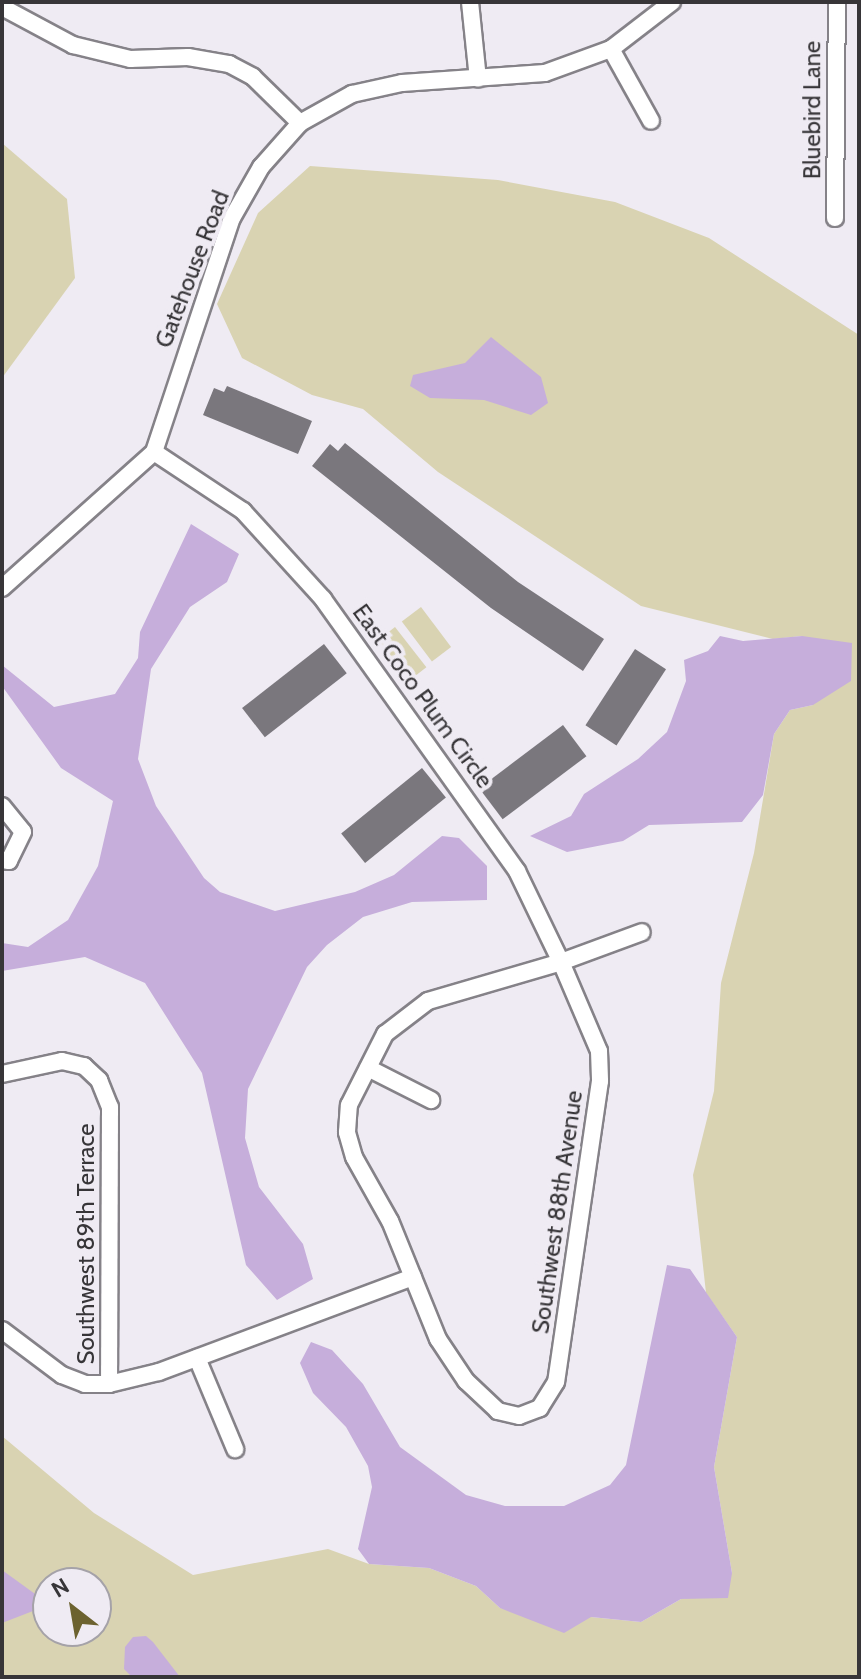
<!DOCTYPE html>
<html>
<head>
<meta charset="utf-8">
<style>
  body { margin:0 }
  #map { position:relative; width:861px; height:1679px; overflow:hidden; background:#efebf3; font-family:Cabin,sans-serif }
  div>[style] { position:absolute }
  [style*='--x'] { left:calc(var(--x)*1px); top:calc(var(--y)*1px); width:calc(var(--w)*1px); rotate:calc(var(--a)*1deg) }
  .green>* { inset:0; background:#d9d3b2; transform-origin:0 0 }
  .water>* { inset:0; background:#c6aedb }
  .building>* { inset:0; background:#7a777d; transform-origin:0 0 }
  .roads { filter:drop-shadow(2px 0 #858288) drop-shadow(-2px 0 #858288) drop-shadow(0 2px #858288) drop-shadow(0 -2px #858288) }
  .street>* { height:16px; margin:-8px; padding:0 8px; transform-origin:8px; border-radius:8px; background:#fff }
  span { translate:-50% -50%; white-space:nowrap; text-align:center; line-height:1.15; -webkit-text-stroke:8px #efebf3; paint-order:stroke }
  .street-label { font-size:24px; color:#373538 }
  .frame { position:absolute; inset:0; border:4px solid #373538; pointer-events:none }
  .north { position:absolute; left:32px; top:1567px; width:80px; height:80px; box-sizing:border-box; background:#efebf3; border:2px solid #a5a2a8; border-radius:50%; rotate:329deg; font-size:22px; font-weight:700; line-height:32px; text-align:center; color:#373538 }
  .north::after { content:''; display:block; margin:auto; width:28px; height:36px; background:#6c622f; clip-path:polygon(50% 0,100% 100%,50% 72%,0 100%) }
</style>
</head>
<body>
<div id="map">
  <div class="green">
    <div style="clip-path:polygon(2px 143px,67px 199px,75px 278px,2px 378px)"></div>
    <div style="clip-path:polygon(evenodd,310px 166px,498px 180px,615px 202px,709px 238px,859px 335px,859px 1677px,2px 1677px,2px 1436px,94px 1513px,193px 1575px,328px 1549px,369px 1564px,429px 1568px,476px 1586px,500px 1608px,641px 1622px,681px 1599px,705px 1595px,732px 1573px,714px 1467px,737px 1337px,706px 1293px,693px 1175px,714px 1091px,721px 983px,754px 853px,774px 734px,790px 710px,813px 705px,802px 636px,773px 639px,641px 606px,438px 472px,363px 409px,312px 395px,242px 358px,217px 304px,258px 213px,310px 166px,48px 1583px,96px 1583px,96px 1631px,48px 1631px,48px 1583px)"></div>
    <div style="left:421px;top:607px;width:50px;height:24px;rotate:53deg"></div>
    <div style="left:395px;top:627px;width:51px;height:23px;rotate:52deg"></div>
  </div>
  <div class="water">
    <div style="clip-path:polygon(491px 337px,541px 377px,548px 403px,531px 415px,484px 400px,430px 398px,410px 386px,413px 375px,465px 363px)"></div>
    <div style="clip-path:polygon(191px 524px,239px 554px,227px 582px,190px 607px,151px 669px,138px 759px,156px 806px,204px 878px,220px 892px,275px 911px,355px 892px,394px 875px,442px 836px,459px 838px,487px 866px,487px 900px,412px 902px,363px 917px,327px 945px,307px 967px,248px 1089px,245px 1138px,259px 1187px,303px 1244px,313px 1279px,277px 1300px,246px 1265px,202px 1073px,145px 983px,85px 957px,2px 971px,2px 943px,28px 947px,68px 920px,98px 866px,113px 801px,61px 768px,2px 686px,2px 665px,54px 707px,115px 694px,138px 658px,140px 632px)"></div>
    <div style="clip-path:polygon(720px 636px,743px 641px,802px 636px,852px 643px,851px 681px,813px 705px,790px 710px,774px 734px,763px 795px,742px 822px,649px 825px,623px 841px,567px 852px,530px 836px,571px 816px,584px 794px,638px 759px,667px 732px,686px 681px,684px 660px,708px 651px)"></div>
    <div style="clip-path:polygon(667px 1265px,690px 1269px,737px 1337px,714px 1467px,732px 1573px,728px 1598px,681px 1599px,641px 1622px,591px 1617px,564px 1633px,500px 1608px,476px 1586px,429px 1568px,369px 1564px,358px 1549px,372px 1487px,368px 1466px,346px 1427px,313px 1393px,300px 1363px,311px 1342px,332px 1350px,363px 1384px,400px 1447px,466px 1495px,505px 1506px,564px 1506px,610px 1485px,626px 1465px)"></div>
    <div style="clip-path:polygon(2px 1570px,42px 1599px,33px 1611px,2px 1623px)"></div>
    <div style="clip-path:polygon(146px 1636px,153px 1642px,180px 1677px,132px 1677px,124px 1669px,125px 1647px,133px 1637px)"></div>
  </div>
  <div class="building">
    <div style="clip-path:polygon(227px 386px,312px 421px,298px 454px,203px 415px,214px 388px,224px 392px)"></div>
    <div style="clip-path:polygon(345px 443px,518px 582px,604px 639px,583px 671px,491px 608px,312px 466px,330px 444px,338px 451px)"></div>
    <div style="left:324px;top:644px;width:37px;height:104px;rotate:52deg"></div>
    <div style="left:635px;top:649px;width:37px;height:91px;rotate:33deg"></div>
    <div style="left:563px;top:725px;width:39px;height:105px;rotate:53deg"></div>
    <div style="left:422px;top:768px;width:38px;height:104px;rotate:51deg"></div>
  </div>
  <div class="roads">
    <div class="street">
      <div style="--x:470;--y:2;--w:77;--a:84.1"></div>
      <div style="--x:2;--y:7;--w:81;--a:28.2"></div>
      <div style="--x:73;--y:45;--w:59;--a:13.8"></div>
      <div style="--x:130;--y:59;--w:58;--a:-2"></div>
      <div style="--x:188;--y:57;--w:42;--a:9.7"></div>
      <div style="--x:229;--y:64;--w:27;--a:28"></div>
      <div style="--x:253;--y:77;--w:66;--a:44.4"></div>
      <div style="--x:611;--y:49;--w:82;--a:60.9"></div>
      <div style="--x:835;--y:218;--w:216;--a:-89.5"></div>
      <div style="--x:154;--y:452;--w:107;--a:33.5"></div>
      <div style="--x:243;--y:511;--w:119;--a:47.7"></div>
      <div style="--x:323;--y:599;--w:334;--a:54.5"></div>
      <div style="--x:517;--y:871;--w:101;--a:64.2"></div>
      <div style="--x:561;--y:962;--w:97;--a:66.9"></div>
      <div style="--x:599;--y:1051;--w:30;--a:88"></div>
      <div style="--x:600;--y:1081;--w:304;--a:98.3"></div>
      <div style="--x:556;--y:1382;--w:31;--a:122"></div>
      <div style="--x:540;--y:1408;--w:22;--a:159"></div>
      <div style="--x:519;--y:1416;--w:22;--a:-167"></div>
      <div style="--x:498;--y:1411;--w:44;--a:-136.8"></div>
      <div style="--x:466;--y:1381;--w:50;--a:-123.7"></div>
      <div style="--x:438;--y:1339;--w:127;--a:-112.1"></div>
      <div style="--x:390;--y:1221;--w:73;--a:-119.4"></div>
      <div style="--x:354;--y:1157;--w:26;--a:-106"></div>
      <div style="--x:347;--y:1132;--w:27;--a:-86"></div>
      <div style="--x:349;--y:1105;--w:80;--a:-63.1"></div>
      <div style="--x:385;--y:1034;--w:54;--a:-37.5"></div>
      <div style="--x:428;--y:1001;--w:139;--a:-16.3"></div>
      <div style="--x:561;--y:962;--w:86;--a:-20.3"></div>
      <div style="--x:2;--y:588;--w:204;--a:-41.8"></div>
      <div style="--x:154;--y:452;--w:247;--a:-71.6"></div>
      <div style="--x:232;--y:218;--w:59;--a:-60.4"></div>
      <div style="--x:261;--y:167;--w:59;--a:-48.4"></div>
      <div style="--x:300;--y:123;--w:60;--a:-29.1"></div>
      <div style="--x:352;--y:94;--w:51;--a:-12.4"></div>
      <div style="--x:402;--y:83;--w:143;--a:-4"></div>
      <div style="--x:545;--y:73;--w:70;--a:-20"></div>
      <div style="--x:611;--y:49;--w:77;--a:-37.6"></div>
      <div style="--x:2;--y:806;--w:33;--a:51"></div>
      <div style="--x:23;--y:832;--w:32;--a:116"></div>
      <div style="--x:9;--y:861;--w:7;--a:-172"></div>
      <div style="--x:368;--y:1068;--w:71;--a:26.9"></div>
      <div style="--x:2;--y:1074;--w:61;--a:-12.2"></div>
      <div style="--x:62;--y:1061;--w:23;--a:13"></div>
      <div style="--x:84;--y:1066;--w:21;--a:43"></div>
      <div style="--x:99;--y:1080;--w:29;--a:68"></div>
      <div style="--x:110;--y:1107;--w:277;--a:90.2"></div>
      <div style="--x:2;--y:1330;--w:75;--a:36.9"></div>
      <div style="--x:62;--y:1375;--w:25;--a:21"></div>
      <div style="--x:85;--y:1384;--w:24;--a:0"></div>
      <div style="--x:109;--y:1384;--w:51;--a:-13.5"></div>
      <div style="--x:159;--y:1372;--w:271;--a:-20.5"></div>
      <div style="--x:197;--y:1358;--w:99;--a:67.3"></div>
    </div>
  </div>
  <div class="street-label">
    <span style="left:812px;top:110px;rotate:-90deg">Bluebird Lane</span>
    <span style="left:192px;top:269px;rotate:-69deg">Gatehouse Road</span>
    <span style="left:423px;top:696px;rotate:54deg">East Coco Plum Circle</span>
    <span style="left:557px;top:1212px;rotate:-82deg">Southwest 88th Avenue</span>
    <span style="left:86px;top:1244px;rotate:-90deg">Southwest 89th Terrace</span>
  </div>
  <div class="frame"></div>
  <div class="north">N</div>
</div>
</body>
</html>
